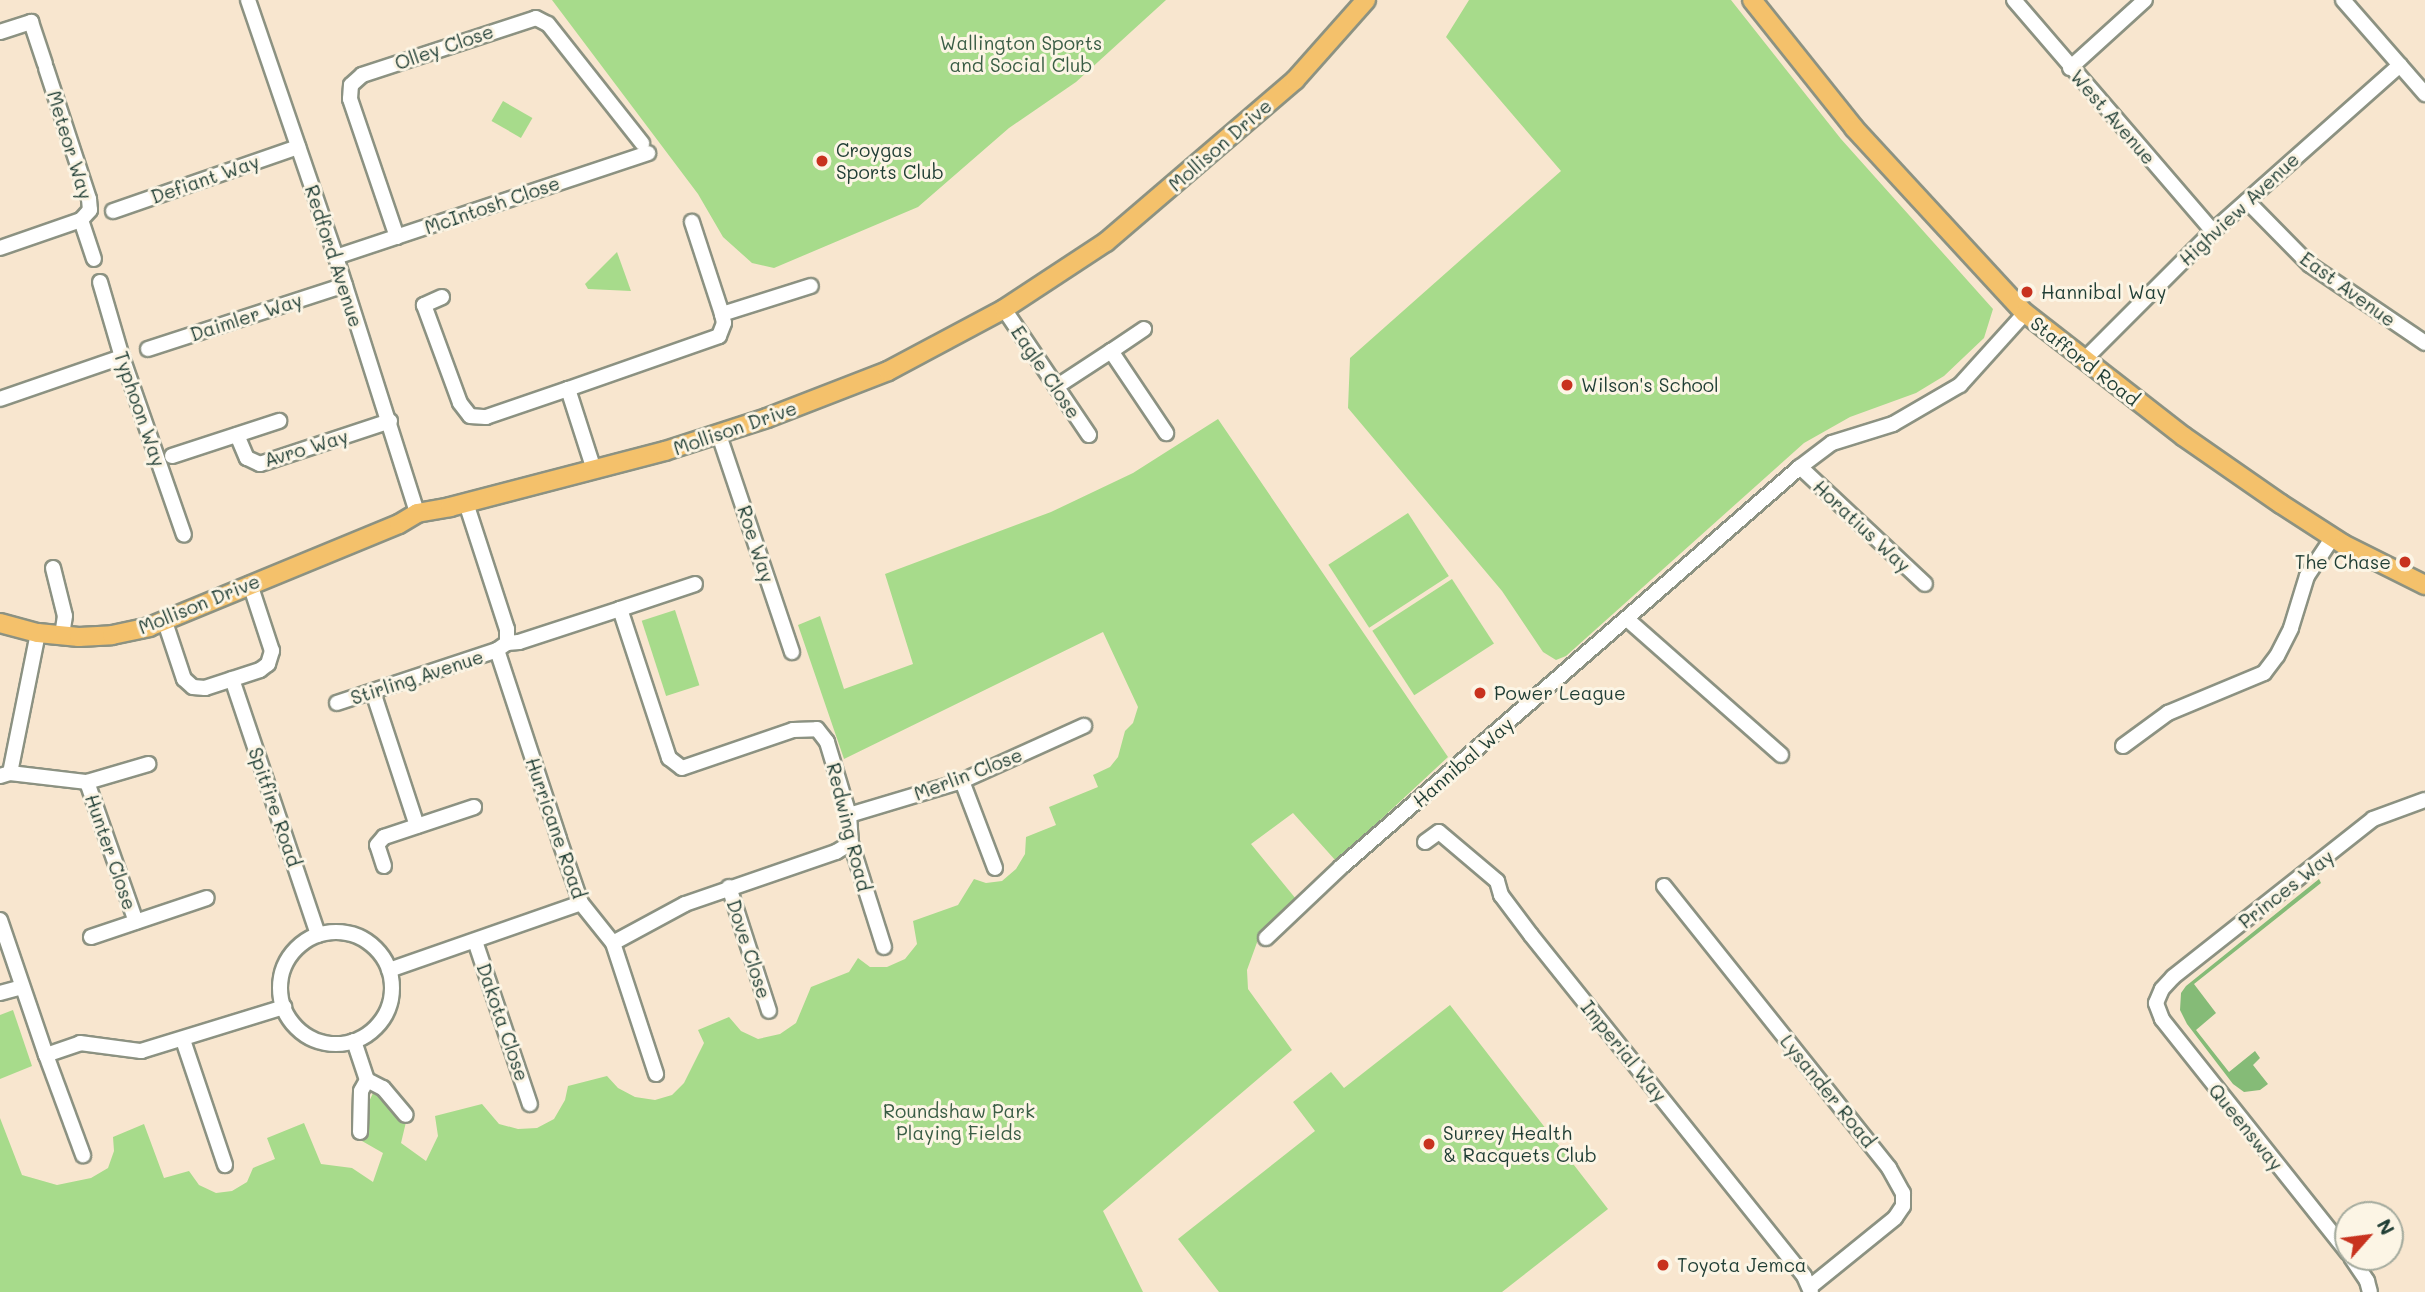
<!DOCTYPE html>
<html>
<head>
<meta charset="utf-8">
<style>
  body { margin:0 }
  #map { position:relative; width:2425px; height:1292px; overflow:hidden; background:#f8e6cf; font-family:Mali,sans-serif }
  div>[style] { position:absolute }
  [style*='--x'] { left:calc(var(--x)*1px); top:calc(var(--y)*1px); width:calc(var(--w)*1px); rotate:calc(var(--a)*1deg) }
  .green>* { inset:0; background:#a7db8b; transform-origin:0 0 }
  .forest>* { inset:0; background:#85bb77 }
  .roads { filter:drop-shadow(2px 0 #8c9282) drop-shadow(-2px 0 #8c9282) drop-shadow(0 2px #8c9282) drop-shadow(0 -2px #8c9282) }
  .minor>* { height:14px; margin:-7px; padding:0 7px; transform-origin:7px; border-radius:7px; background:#fff }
  .minor>.ring { margin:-7px; padding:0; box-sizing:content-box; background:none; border:14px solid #fff; border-radius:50% }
  .major>* { height:18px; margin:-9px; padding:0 9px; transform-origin:9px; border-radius:9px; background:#f4c16b }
  .dots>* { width:19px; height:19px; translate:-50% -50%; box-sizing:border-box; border:4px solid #fcf5e5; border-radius:50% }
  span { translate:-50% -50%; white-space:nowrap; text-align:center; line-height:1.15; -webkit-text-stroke:6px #fcf5e5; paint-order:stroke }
  .park-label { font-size:19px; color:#3a5d45 }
  .street-label { font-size:19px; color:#1f3d34 }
  .poi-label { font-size:19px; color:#1f3d34 }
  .left { translate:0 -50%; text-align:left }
  .right { translate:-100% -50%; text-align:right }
  .north { position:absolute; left:2334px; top:1201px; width:70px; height:70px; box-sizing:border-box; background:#fcf5e5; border:2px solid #a4ab9e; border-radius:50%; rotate:62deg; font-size:19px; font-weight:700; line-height:28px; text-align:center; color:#1f3d34 }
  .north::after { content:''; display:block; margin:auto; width:24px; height:32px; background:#c8321e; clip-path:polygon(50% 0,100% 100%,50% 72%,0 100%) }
</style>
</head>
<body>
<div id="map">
  <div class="green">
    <div style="clip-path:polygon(552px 0,1166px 0,1076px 82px,1009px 128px,918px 207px,774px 268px,752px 263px,723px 237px,698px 194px)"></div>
    <div style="clip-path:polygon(1469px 0,1731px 0,1841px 139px,1993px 309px,1984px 338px,1944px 376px,1916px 393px,1850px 417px,1804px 443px,1566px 656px,1556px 660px,1543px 652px,1502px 591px,1348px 408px,1350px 358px,1561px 171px,1446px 37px)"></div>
    <div style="left:503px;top:101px;width:34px;height:23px;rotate:30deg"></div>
    <div style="clip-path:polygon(617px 252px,631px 291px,588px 289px,585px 284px)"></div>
    <div style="clip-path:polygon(1218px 419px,1448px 757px,1336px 861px,1293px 813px,1251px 844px,1296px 899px,1259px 937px,1247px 970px,1248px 989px,1292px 1050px,1103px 1211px,1143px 1292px,0 1292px,0 1118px,22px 1175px,57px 1185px,91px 1178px,108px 1168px,114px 1151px,113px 1137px,144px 1124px,164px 1178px,189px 1171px,199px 1185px,216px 1193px,232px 1191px,247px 1182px,253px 1168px,275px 1159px,267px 1138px,304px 1123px,321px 1164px,352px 1168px,373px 1182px,383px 1153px,362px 1141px,363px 1115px,373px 1093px,393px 1107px,406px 1122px,401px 1143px,426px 1161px,438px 1136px,435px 1116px,482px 1104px,499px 1124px,518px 1129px,537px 1128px,554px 1119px,565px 1100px,568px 1086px,607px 1076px,618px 1088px,635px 1097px,655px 1100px,672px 1095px,684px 1083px,704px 1043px,698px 1030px,729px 1017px,741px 1031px,758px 1039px,780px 1034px,796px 1023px,811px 987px,849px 972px,858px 958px,870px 967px,887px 967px,905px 959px,917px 944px,913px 921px,958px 905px,974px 879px,986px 883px,1002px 881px,1016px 869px,1025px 854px,1026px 837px,1056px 825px,1049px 807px,1098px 787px,1093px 775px,1110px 767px,1118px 757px,1125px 731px,1133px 723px,1138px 707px,1103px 632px,844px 759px,798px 625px,820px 616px,844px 689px,913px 664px,885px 574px,1051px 512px,1133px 473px)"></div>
    <div style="left:1408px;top:513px;width:75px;height:95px;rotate:57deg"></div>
    <div style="left:1452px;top:579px;width:77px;height:95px;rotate:57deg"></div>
    <div style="left:675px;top:610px;width:79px;height:35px;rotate:72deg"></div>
    <div style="clip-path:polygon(1450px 1005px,1608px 1209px,1502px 1292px,1219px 1292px,1178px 1239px,1315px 1131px,1293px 1102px,1331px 1072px,1344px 1088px)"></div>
    <div style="clip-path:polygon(13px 1010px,32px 1066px,0 1079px,0 1015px)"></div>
  </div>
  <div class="forest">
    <div style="clip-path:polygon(2319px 879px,2321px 883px,2194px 984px,2216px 1013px,2196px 1030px,2229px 1072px,2255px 1051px,2260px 1058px,2253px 1065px,2268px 1084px,2260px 1090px,2244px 1092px,2233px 1084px,2187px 1024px,2180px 1010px,2181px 993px,2186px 986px)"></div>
  </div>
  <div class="roads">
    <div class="minor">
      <div style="--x:248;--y:0;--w:272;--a:71.1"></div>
      <div style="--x:336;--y:257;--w:269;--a:72.4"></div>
      <div style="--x:2014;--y:0;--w:305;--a:49.3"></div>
      <div style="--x:2343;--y:0;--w:125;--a:48.9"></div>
      <div style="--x:0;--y:32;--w:33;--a:-18"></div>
      <div style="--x:31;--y:22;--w:44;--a:71.6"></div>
      <div style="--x:46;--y:68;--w:138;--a:71.8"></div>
      <div style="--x:89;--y:199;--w:11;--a:85"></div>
      <div style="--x:90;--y:210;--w:13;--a:132"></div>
      <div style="--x:81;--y:220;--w:41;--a:71.6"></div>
      <div style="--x:2070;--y:68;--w:101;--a:-42.2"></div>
      <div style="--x:2247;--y:201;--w:90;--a:45.5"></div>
      <div style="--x:2310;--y:265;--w:139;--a:34.1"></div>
      <div style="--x:113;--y:211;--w:196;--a:-19.1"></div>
      <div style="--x:397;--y:237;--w:146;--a:-108.8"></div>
      <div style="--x:350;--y:99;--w:14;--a:-86"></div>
      <div style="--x:351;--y:85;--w:15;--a:-42"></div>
      <div style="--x:362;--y:75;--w:183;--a:-18.1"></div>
      <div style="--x:536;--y:18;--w:13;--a:27"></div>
      <div style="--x:548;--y:24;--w:152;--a:51.7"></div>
      <div style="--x:0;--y:248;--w:86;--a:-19.1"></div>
      <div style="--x:336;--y:257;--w:329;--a:-18.4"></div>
      <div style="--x:100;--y:282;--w:78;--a:73.7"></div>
      <div style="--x:122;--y:357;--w:188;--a:70.8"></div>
      <div style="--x:442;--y:297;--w:20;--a:156"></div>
      <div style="--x:424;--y:305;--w:104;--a:69.8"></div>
      <div style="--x:460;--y:403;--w:16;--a:52"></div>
      <div style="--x:470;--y:416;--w:16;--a:4"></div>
      <div style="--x:486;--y:417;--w:87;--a:-18.9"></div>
      <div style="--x:568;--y:389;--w:85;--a:72.2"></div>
      <div style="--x:1004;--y:309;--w:152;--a:56"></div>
      <div style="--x:722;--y:314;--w:93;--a:-17.5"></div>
      <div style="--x:1144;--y:329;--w:40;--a:146"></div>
      <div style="--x:1111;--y:351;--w:99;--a:56.1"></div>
      <div style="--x:148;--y:349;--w:207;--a:-18"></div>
      <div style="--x:2084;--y:360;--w:182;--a:-45"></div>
      <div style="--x:2213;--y:231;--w:250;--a:-41.6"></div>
      <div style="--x:1056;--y:387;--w:66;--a:-33.2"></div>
      <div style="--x:568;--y:389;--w:160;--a:-19.3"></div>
      <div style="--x:719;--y:336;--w:14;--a:-69"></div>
      <div style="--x:724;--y:323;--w:9;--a:-103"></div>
      <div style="--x:722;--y:314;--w:97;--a:-108.1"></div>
      <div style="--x:0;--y:399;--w:129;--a:-19"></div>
      <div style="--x:237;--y:435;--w:25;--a:67"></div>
      <div style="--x:247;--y:458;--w:14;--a:25"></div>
      <div style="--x:260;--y:464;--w:137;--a:-18.3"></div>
      <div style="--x:719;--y:435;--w:229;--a:71.4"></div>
      <div style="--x:172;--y:456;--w:113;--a:-18.1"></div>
      <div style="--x:1800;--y:467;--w:171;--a:43.1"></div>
      <div style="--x:466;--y:503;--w:133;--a:72"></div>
      <div style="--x:507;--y:629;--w:14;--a:90"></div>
      <div style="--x:507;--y:643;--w:12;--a:145"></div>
      <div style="--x:497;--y:650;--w:199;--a:71.8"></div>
      <div style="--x:559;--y:839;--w:68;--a:71"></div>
      <div style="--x:581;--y:903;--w:51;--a:51.3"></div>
      <div style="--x:613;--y:943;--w:82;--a:-28.4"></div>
      <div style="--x:685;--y:904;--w:160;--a:-19"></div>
      <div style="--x:836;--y:852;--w:17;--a:-31"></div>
      <div style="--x:53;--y:568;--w:49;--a:76"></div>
      <div style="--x:65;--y:616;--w:20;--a:99"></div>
      <div style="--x:620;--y:609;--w:79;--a:-18.4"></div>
      <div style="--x:1628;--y:620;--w:204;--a:41.4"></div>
      <div style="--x:165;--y:622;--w:60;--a:71.6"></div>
      <div style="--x:184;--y:679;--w:12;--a:42"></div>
      <div style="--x:193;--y:687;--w:12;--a:5"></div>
      <div style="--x:205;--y:688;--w:58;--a:-18.1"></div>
      <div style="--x:260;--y:670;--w:10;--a:-37"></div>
      <div style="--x:268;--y:664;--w:14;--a:-73"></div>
      <div style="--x:272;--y:651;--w:71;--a:-108.2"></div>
      <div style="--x:507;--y:643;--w:12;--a:-5"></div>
      <div style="--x:519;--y:642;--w:106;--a:-18.1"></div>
      <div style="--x:620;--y:609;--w:157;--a:71.8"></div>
      <div style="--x:669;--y:758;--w:16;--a:38"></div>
      <div style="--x:682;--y:768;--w:117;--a:-18.9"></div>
      <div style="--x:793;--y:730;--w:24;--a:-2"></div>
      <div style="--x:817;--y:729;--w:16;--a:52"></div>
      <div style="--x:827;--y:742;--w:76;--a:73.2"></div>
      <div style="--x:849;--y:815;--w:28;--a:86"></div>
      <div style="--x:851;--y:843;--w:109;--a:72.4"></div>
      <div style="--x:232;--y:679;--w:270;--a:71.4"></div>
      <div style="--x:373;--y:692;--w:141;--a:71.8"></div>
      <div style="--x:337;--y:703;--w:169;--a:-18.3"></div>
      <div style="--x:2123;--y:746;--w:56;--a:-36.3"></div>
      <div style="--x:2168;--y:713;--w:104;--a:-22.6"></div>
      <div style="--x:2264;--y:673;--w:21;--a:-53"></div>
      <div style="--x:2277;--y:656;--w:31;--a:-63"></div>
      <div style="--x:2291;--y:628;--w:54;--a:-72.9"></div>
      <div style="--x:2307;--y:576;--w:47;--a:-56.3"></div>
      <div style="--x:10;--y:773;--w:78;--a:6.7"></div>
      <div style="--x:87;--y:782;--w:64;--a:-16.4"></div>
      <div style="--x:0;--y:776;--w:10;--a:-17"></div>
      <div style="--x:10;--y:773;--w:143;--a:-78.7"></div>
      <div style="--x:962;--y:781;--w:93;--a:69.2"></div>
      <div style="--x:87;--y:782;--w:148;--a:70.7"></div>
      <div style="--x:849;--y:815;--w:118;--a:-16.7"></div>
      <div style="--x:962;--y:781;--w:134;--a:-24.3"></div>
      <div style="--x:1425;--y:842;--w:17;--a:-36"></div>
      <div style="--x:1439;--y:832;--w:76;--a:40.2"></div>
      <div style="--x:1497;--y:881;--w:15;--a:74"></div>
      <div style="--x:1501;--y:895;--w:50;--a:53.1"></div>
      <div style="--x:1531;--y:935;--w:437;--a:51.3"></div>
      <div style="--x:1804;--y:1276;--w:17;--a:66"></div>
      <div style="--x:384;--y:866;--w:22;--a:-108"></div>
      <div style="--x:377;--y:845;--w:11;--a:-49"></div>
      <div style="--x:384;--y:837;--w:95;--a:-18.4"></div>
      <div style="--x:1664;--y:886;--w:361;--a:51.4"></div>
      <div style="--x:1889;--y:1168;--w:29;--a:61"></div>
      <div style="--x:1903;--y:1193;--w:13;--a:90"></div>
      <div style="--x:1903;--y:1206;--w:14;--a:124"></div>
      <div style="--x:1895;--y:1218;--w:108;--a:141"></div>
      <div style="--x:729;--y:887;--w:130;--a:72.1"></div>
      <div style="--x:0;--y:920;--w:143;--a:71.2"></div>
      <div style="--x:46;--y:1055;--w:36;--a:-19"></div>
      <div style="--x:80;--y:1043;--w:62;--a:7.5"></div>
      <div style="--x:141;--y:1051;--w:150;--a:-17.1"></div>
      <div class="ring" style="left:280px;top:932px;width:98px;height:98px"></div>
      <div style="--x:91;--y:937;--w:122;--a:-18.6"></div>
      <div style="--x:1266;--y:938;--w:103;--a:-43.4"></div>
      <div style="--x:1341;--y:867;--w:609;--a:-41.07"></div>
      <div style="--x:1800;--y:467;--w:40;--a:-37"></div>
      <div style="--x:1832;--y:443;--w:64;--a:-17.3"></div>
      <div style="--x:1893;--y:424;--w:78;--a:-30.2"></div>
      <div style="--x:1960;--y:385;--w:97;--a:-47.9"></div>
      <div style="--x:475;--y:941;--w:172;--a:71.4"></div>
      <div style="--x:613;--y:943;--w:138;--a:71.8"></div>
      <div style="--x:389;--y:970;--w:203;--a:-19.2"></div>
      <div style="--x:0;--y:993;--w:23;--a:-15"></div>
      <div style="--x:183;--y:1040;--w:132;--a:71.4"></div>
      <div style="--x:354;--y:1041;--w:41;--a:71.6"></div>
      <div style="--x:367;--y:1080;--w:18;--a:27"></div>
      <div style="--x:383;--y:1088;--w:35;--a:50"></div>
      <div style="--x:46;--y:1055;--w:107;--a:69.7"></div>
      <div style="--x:360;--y:1132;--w:41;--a:-88.6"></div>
      <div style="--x:361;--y:1091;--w:13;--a:-61"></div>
      <div style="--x:2348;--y:1253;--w:299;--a:-128.5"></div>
      <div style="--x:2162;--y:1019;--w:17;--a:-111"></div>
      <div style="--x:2156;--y:1003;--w:15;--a:-67"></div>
      <div style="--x:2162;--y:989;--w:16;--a:-47"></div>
      <div style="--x:2173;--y:977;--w:255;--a:-38.3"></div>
      <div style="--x:2373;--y:819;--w:55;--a:-20.1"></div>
      <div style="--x:2351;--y:1257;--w:29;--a:56"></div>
      <div style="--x:2367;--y:1281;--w:11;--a:75"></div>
    </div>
    <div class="major">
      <div style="--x:1752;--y:0;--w:164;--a:51.4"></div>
      <div style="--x:1854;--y:128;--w:252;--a:47.3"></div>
      <div style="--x:2025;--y:313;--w:200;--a:37.9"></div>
      <div style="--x:2183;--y:436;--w:119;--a:34.8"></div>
      <div style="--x:2281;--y:504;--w:74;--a:32.8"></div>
      <div style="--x:2343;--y:544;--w:92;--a:26.6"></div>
      <div style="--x:0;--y:623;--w:39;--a:15"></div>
      <div style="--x:38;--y:633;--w:41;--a:5.6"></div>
      <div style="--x:79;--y:637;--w:33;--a:-3"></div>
      <div style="--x:112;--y:635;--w:38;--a:-12"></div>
      <div style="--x:149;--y:627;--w:270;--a:-22.4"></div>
      <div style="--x:399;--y:524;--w:21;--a:-31"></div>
      <div style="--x:417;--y:513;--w:34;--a:-10"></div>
      <div style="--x:450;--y:507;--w:222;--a:-14.6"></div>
      <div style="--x:665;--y:451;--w:107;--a:-17.9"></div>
      <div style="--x:767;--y:418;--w:130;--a:-21.2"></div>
      <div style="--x:888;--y:371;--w:132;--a:-28.1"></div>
      <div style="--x:1004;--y:309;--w:122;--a:-33.3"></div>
      <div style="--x:1106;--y:242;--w:249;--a:-40.6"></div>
      <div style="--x:1295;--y:80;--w:107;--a:-48.4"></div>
    </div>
  </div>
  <div class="dots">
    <div style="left:822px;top:161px;background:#c8321e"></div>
    <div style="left:2027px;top:292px;background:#c8321e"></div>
    <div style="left:1567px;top:385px;background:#c8321e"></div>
    <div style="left:2405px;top:562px;background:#c8321e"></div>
    <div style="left:1480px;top:693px;background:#c8321e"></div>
    <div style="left:1429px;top:1144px;background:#c8321e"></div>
    <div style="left:1663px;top:1265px;background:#c8321e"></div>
  </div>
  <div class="park-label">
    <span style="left:1021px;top:54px">Wallington Sports<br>and Social Club</span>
    <span style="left:959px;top:1122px">Roundshaw Park<br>Playing Fields</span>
  </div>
  <div class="street-label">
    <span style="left:444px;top:47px;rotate:-19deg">Olley Close</span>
    <span style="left:2113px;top:117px;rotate:49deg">West Avenue</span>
    <span style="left:70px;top:145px;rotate:73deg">Meteor Way</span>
    <span style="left:1220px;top:145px;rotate:-41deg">Mollison Drive</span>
    <span style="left:205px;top:179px;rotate:-19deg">Defiant Way</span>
    <span style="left:492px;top:205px;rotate:-19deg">McIntosh Close</span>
    <span style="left:2239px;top:209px;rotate:-43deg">Highview Avenue</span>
    <span style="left:334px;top:256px;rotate:72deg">Redford Avenue</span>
    <span style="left:2348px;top:289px;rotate:36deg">East Avenue</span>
    <span style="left:246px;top:317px;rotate:-18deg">Daimler Way</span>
    <span style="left:2085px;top:361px;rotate:38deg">Stafford Road</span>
    <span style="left:1046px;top:372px;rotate:56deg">Eagle Close</span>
    <span style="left:140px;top:409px;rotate:71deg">Typhoon Way</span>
    <span style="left:735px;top:428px;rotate:-19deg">Mollison Drive</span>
    <span style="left:306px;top:448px;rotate:-17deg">Avro Way</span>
    <span style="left:1862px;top:526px;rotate:43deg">Horatius Way</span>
    <span style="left:756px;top:544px;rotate:72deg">Roe Way</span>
    <span style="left:199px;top:604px;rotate:-22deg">Mollison Drive</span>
    <span style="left:417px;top:677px;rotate:-18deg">Stirling Avenue</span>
    <span style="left:1463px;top:762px;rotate:-41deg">Hannibal Way</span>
    <span style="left:968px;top:774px;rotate:-21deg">Merlin Close</span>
    <span style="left:275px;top:807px;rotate:71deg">Spitfire Road</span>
    <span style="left:849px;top:827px;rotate:76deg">Redwing Road</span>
    <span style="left:556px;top:828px;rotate:71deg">Hurricane Road</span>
    <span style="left:111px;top:852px;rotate:71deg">Hunter Close</span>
    <span style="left:2286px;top:889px;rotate:-38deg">Princes Way</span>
    <span style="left:749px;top:949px;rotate:72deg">Dove Close</span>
    <span style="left:503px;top:1022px;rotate:71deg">Dakota Close</span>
    <span style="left:1624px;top:1051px;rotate:51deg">Imperial Way</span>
    <span style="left:1828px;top:1091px;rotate:51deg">Lysander Road</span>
    <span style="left:2246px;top:1127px;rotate:51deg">Queensway</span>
  </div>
  <div class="poi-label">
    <span class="left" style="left:836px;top:161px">Croygas<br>Sports Club</span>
    <span class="left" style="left:2041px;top:292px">Hannibal Way</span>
    <span class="left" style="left:1581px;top:385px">Wilson's School</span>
    <span class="right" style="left:2391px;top:562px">The Chase</span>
    <span class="left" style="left:1494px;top:693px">Power League</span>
    <span class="left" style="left:1443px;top:1144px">Surrey Health<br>&amp; Racquets Club</span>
    <span class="left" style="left:1677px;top:1265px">Toyota Jemca</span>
  </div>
  <div class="north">N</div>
</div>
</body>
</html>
